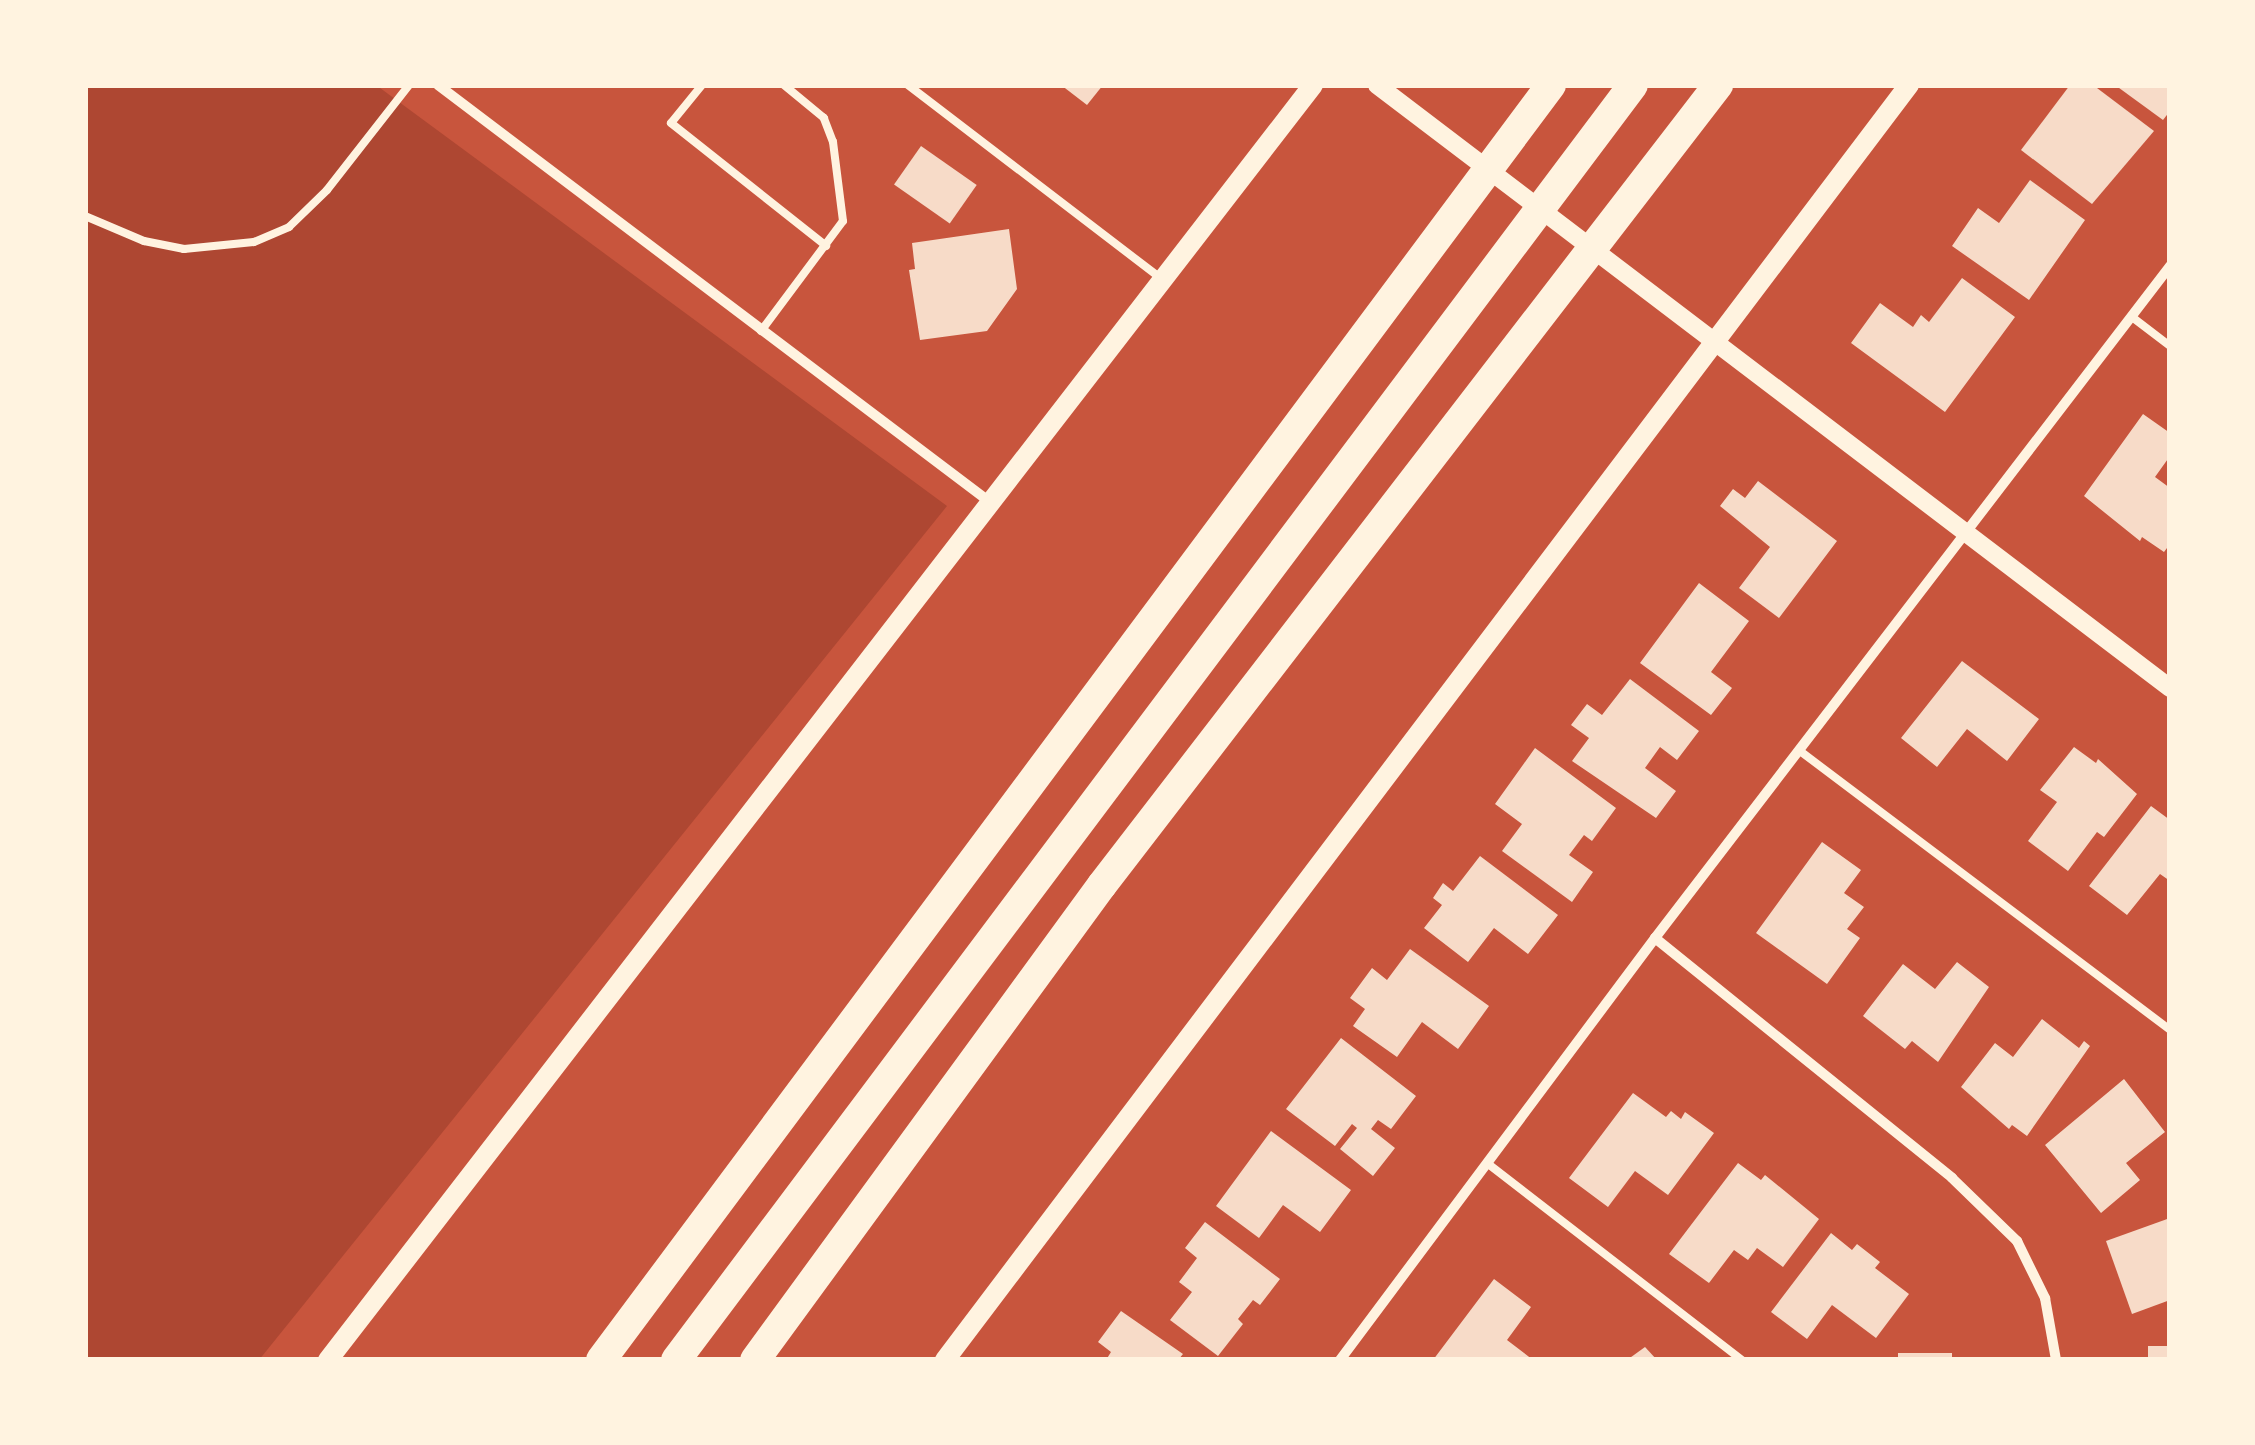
<!DOCTYPE html>
<html>
<head>
<meta charset="utf-8">
<style>
  body { margin:0 }
  #map { position:relative; width:2255px; height:1445px; overflow:hidden; background:#c8553d; font-family:"Roboto Serif",serif }
  div>[style] { position:absolute }
  [style*='--x'] { left:calc(var(--x)*1px); top:calc(var(--y)*1px); width:calc(var(--w)*1px); rotate:calc(var(--a)*1deg) }
  .green>* { inset:0; background:#ae4732 }
  .building>* { inset:0; background:#f7dbc8; transform-origin:0 0 }
  .service>* { height:8px; margin:-4px; padding:0 4px; transform-origin:4px; border-radius:4px; background:#fff3e0 }
  .minor>* { height:10px; margin:-5px; padding:0 5px; transform-origin:5px; border-radius:5px; background:#fff3e0 }
  .tertiary>* { height:18px; margin:-9px; padding:0 9px; transform-origin:9px; border-radius:9px; background:#fff3e0 }
  .secondary>* { height:20px; margin:-10px; padding:0 10px; transform-origin:10px; border-radius:10px; background:#fff3e0 }
  .motorway>* { height:30px; margin:-15px; padding:0 15px; transform-origin:15px; border-radius:15px; background:#fff3e0 }
  span { translate:-50% -50%; white-space:nowrap; text-align:center; line-height:1.15; -webkit-text-stroke:10px #fff3e0; paint-order:stroke }
  .frame { position:absolute; inset:0; border:88px solid #fff3e0; pointer-events:none }
</style>
</head>
<body>
<div id="map">
  <div class="green">
    <div style="clip-path:polygon(85px 85px,376px 85px,947px 506px,259px 1360px,85px 1360px)"></div>
  </div>
  <div class="building">
    <div style="clip-path:polygon(1061px 85px,1103px 85px,1087px 105px)"></div>
    <div style="clip-path:polygon(2070px 85px,2093px 85px,2154px 131px,2092px 204px,2021px 150px)"></div>
    <div style="clip-path:polygon(2115px 85px,2170px 85px,2170px 111px,2163px 120px)"></div>
    <div style="left:921px;top:146px;width:68px;height:47px;rotate:35deg"></div>
    <div style="clip-path:polygon(2030px 180px,2085px 220px,2029px 300px,1952px 246px,1978px 208px,1999px 223px)"></div>
    <div style="clip-path:polygon(1009px 229px,1017px 289px,987px 331px,920px 340px,909px 270px,915px 269px,912px 243px)"></div>
    <div style="clip-path:polygon(1962px 278px,2015px 317px,1945px 412px,1851px 343px,1880px 303px,1913px 327px,1921px 315px,1929px 322px)"></div>
    <div style="clip-path:polygon(2143px 414px,2170px 433px,2170px 456px,2155px 477px,2170px 488px,2170px 544px,2164px 552px,2142px 537px,2140px 541px,2084px 496px)"></div>
    <div style="clip-path:polygon(1758px 481px,1837px 541px,1779px 618px,1739px 588px,1770px 547px,1720px 506px,1733px 489px,1745px 498px)"></div>
    <div style="clip-path:polygon(1699px 583px,1749px 621px,1711px 672px,1732px 688px,1711px 715px,1640px 663px)"></div>
    <div style="clip-path:polygon(1962px 661px,2039px 719px,2007px 761px,1967px 729px,1937px 767px,1901px 738px)"></div>
    <div style="clip-path:polygon(1630px 679px,1699px 731px,1677px 760px,1660px 747px,1645px 768px,1676px 791px,1656px 818px,1572px 761px,1589px 738px,1571px 725px,1587px 704px,1602px 715px)"></div>
    <div style="clip-path:polygon(2074px 747px,2096px 763px,2098px 759px,2137px 794px,2104px 837px,2097px 832px,2068px 871px,2028px 841px,2057px 802px,2040px 790px)"></div>
    <div style="clip-path:polygon(1535px 748px,1616px 808px,1592px 841px,1584px 835px,1569px 855px,1593px 872px,1572px 902px,1502px 851px,1522px 824px,1495px 804px)"></div>
    <div style="clip-path:polygon(2151px 806px,2170px 820px,2170px 881px,2160px 874px,2127px 915px,2089px 886px)"></div>
    <div style="clip-path:polygon(1822px 842px,1861px 870px,1844px 893px,1864px 907px,1847px 929px,1860px 938px,1827px 984px,1756px 933px)"></div>
    <div style="clip-path:polygon(1480px 856px,1558px 915px,1528px 954px,1494px 928px,1468px 962px,1424px 928px,1442px 905px,1433px 898px,1443px 883px,1453px 891px)"></div>
    <div style="clip-path:polygon(1410px 949px,1489px 1006px,1458px 1049px,1422px 1022px,1397px 1057px,1353px 1026px,1365px 1009px,1350px 998px,1372px 968px,1387px 980px)"></div>
    <div style="clip-path:polygon(1957px 962px,1989px 987px,1938px 1062px,1912px 1041px,1905px 1049px,1863px 1016px,1903px 964px,1935px 989px)"></div>
    <div style="clip-path:polygon(2042px 1019px,2079px 1048px,2084px 1041px,2090px 1046px,2027px 1136px,2012px 1125px,2009px 1129px,1961px 1087px,1995px 1043px,2013px 1057px)"></div>
    <div style="clip-path:polygon(1341px 1038px,1416px 1096px,1391px 1129px,1378px 1120px,1371px 1129px,1395px 1148px,1373px 1176px,1340px 1149px,1357px 1128px,1352px 1124px,1335px 1146px,1286px 1109px)"></div>
    <div style="clip-path:polygon(2124px 1079px,2165px 1132px,2126px 1163px,2140px 1180px,2101px 1213px,2045px 1145px)"></div>
    <div style="clip-path:polygon(1633px 1093px,1666px 1117px,1671px 1111px,1681px 1119px,1685px 1112px,1714px 1133px,1668px 1195px,1635px 1171px,1608px 1207px,1569px 1178px)"></div>
    <div style="clip-path:polygon(1271px 1131px,1351px 1190px,1320px 1232px,1283px 1205px,1259px 1238px,1216px 1206px)"></div>
    <div style="clip-path:polygon(1738px 1163px,1761px 1180px,1765px 1175px,1819px 1219px,1783px 1267px,1757px 1248px,1748px 1260px,1734px 1250px,1709px 1283px,1669px 1254px)"></div>
    <div style="clip-path:polygon(2170px 1218px,2170px 1300px,2132px 1314px,2106px 1241px)"></div>
    <div style="clip-path:polygon(1205px 1222px,1280px 1279px,1260px 1305px,1253px 1300px,1238px 1319px,1243px 1324px,1218px 1356px,1170px 1320px,1192px 1292px,1179px 1282px,1197px 1258px,1185px 1248px)"></div>
    <div style="clip-path:polygon(1831px 1233px,1852px 1250px,1857px 1244px,1880px 1262px,1875px 1268px,1909px 1294px,1876px 1338px,1832px 1305px,1807px 1339px,1771px 1312px)"></div>
    <div style="clip-path:polygon(1494px 1279px,1531px 1307px,1507px 1340px,1533px 1360px,1433px 1360px)"></div>
    <div style="clip-path:polygon(1121px 1311px,1183px 1354px,1178px 1360px,1106px 1360px,1111px 1352px,1098px 1342px)"></div>
    <div style="left:2148px;top:1346px;width:22px;height:14px"></div>
    <div style="clip-path:polygon(1645px 1347px,1657px 1360px,1627px 1360px)"></div>
    <div style="left:1898px;top:1353px;width:54px;height:7px"></div>
  </div>
  <div class="service">
    <div style="--x:702;--y:85;--w:49;--a:129.2"></div>
    <div style="--x:671;--y:123;--w:198;--a:38.4"></div>
    <div style="--x:908;--y:85;--w:317;--a:37.4"></div>
    <div style="--x:85;--y:216;--w:64;--a:23"></div>
    <div style="--x:144;--y:241;--w:41;--a:11.3"></div>
    <div style="--x:184;--y:249;--w:70;--a:-5.7"></div>
    <div style="--x:254;--y:242;--w:38;--a:-23"></div>
    <div style="--x:289;--y:227;--w:53;--a:-44.2"></div>
    <div style="--x:327;--y:190;--w:133;--a:-52"></div>
    <div style="--x:2132;--y:317;--w:48;--a:37.3"></div>
    <div style="--x:761;--y:331;--w:137;--a:-53.3"></div>
    <div style="--x:843;--y:221;--w:80;--a:-97.2"></div>
    <div style="--x:833;--y:142;--w:26;--a:-111"></div>
    <div style="--x:824;--y:118;--w:52;--a:-140.5"></div>
    <div style="--x:1800;--y:751;--w:463;--a:37"></div>
    <div style="--x:1487;--y:1163;--w:322;--a:37.7"></div>
  </div>
  <div class="minor">
    <div style="--x:438;--y:85;--w:693;--a:37.08"></div>
    <div style="--x:1655;--y:938;--w:382;--a:38.9"></div>
    <div style="--x:1952;--y:1178;--w:91;--a:44.1"></div>
    <div style="--x:2017;--y:1241;--w:64;--a:63.8"></div>
    <div style="--x:2045;--y:1298;--w:63;--a:79.9"></div>
    <div style="--x:1340;--y:1360;--w:527;--a:-53.26"></div>
    <div style="--x:1655;--y:938;--w:847;--a:-52.53"></div>
  </div>
  <div class="tertiary">
    <div style="--x:1377;--y:85;--w:996;--a:37.25"></div>
  </div>
  <div class="secondary">
    <div style="--x:328;--y:1360;--w:1611;--a:-52.31"></div>
    <div style="--x:945;--y:1360;--w:1598;--a:-52.91"></div>
  </div>
  <div class="motorway">
    <div style="--x:601;--y:1360;--w:1590;--a:-53.31"></div>
    <div style="--x:676;--y:1360;--w:1594;--a:-53.11"></div>
    <div style="--x:755;--y:1360;--w:588;--a:-53.85"></div>
    <div style="--x:1102;--y:885;--w:1010;--a:-52.4"></div>
  </div>
  <div class="frame"></div>
</div>
</body>
</html>
